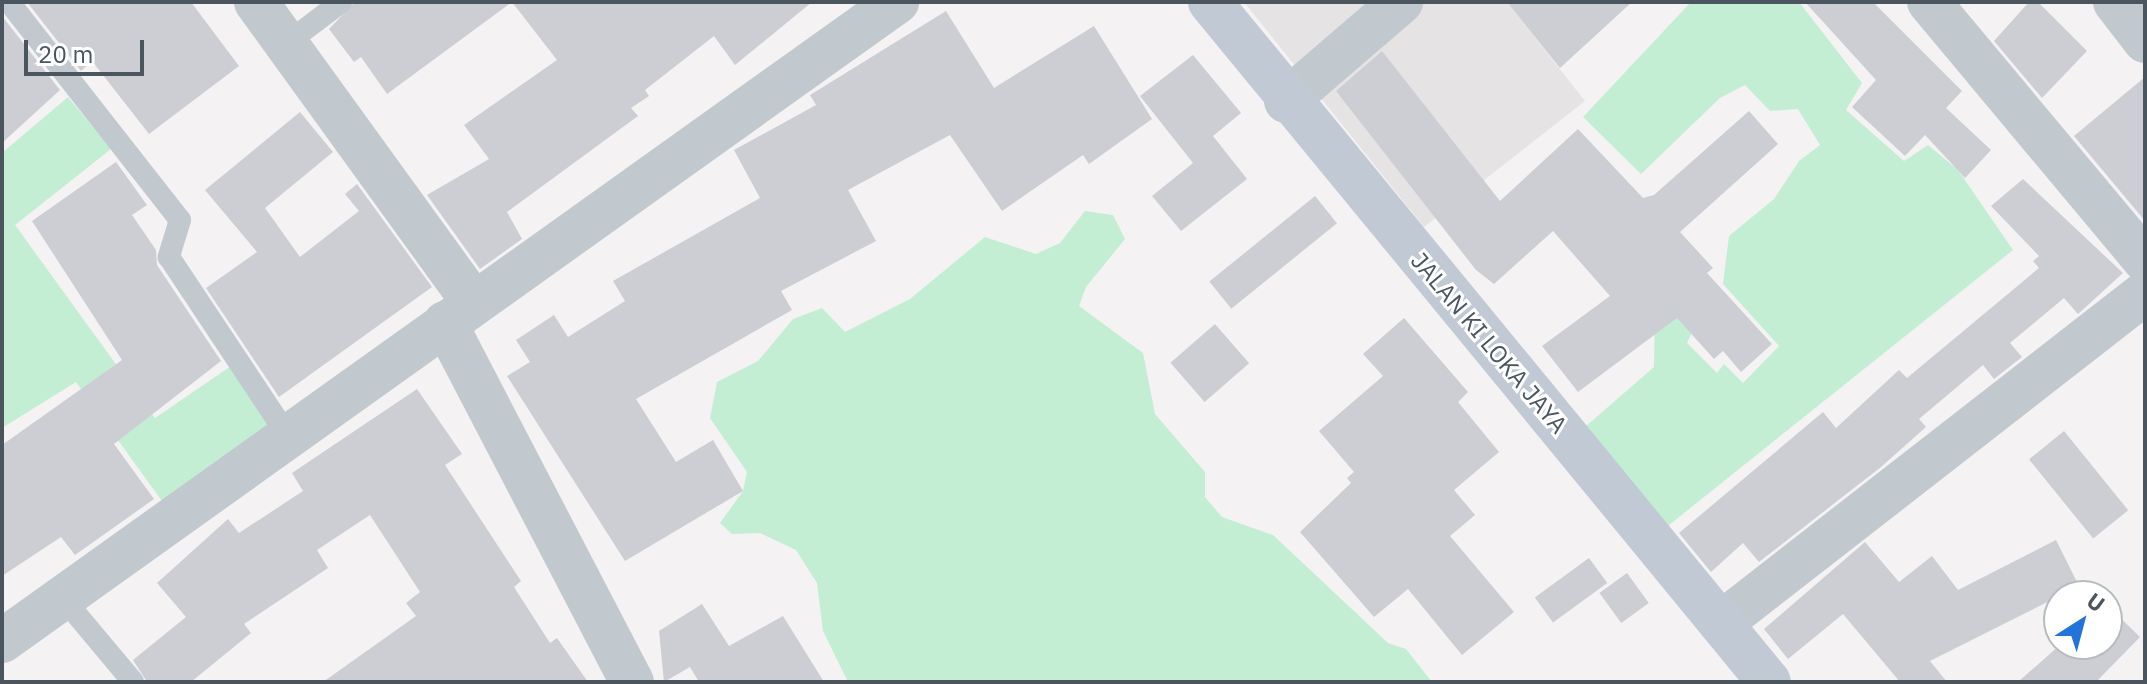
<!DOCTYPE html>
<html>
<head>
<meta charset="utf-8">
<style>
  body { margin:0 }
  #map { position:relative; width:2147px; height:684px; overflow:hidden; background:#f4f2f2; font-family:"IBM Plex Sans",sans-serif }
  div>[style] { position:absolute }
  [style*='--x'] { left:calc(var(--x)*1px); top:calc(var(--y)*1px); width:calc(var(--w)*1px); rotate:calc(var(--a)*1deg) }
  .education>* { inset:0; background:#e5e3e3 }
  .green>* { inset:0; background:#c4eed4 }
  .building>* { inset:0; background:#ccced4; transform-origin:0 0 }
  .lane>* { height:22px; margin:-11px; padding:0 11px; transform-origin:11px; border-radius:11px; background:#c1c9cf }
  .street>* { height:44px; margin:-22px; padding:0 22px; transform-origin:22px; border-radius:22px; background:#c1c9cf }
  .secondary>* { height:44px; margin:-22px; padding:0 22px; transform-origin:22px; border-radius:22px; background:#c1cad4 }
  span { translate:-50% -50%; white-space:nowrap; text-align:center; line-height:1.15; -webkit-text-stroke:6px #fff; paint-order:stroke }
  .street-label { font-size:24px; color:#4a555e }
  .frame { position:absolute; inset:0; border:4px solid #4a555e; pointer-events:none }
  .north { position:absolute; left:2043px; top:580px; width:80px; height:80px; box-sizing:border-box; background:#fff; border:2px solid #b7bbbf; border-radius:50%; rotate:36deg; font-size:22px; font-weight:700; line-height:32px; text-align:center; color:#4a555e }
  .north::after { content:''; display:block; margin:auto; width:28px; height:36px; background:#2473db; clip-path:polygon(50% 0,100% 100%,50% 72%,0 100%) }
  .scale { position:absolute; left:24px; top:40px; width:120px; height:36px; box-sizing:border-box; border:4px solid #4a555e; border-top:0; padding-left:10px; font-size:24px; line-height:28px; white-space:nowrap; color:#4a555e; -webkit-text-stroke:6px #fff; paint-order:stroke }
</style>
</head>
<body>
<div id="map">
  <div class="education">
    <div style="clip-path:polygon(1244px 2px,1507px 2px,1585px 101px,1424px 227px)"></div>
  </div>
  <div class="green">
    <div style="clip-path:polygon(1691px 2px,1799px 2px,1862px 83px,1846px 110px,1904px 161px,1928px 145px,1958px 170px,2013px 250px,1664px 529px,1585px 427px,1654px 367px,1655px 298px,1694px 328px,1687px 343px,1717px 373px,1724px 364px,1743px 383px,1779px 346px,1723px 284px,1729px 236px,1774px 199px,1799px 161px,1820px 145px,1798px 109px,1770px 111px,1745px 85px,1720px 98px,1641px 174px,1583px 117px)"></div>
    <div style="clip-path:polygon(68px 97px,111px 149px,15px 225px,155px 418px,231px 366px,276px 429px,167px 508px,76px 382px,2px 428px,2px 153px)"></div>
    <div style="clip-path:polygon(1085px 211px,1113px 215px,1125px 239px,1086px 287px,1079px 306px,1143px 353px,1155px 414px,1205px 472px,1205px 497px,1222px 517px,1273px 535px,1388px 643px,1406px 649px,1432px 682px,848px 682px,823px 631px,817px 583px,796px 550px,760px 533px,732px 534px,720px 523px,743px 491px,747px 472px,710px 418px,717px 382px,758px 361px,793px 319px,822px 308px,845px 332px,910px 299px,985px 237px,1036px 254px,1060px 243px)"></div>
  </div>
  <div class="building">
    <div style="clip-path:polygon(27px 2px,191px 2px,239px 66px,149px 134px,92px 61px,81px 71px)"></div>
    <div style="clip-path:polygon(355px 2px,812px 2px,735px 65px,714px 36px,645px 90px,649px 96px,631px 108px,638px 116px,507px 212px,522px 239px,480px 269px,427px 195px,489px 159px,464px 125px,557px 60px,512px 2px,387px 94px,361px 57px,354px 62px,329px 29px)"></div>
    <div style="clip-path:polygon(1507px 2px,1632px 2px,1560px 68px)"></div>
    <div style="clip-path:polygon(1805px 2px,1873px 2px,1962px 91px,1946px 108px,1991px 150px,1965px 178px,1925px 135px,1905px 156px,1852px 107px,1876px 80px)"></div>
    <div style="clip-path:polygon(2029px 2px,2038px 2px,2087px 51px,2042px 98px,1994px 41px)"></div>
    <div style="clip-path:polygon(946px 11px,994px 88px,1094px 26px,1152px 119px,1089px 164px,1083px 155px,1002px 211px,950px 135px,848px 190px,876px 241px,781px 291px,792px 310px,636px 399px,676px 462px,713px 440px,743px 491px,625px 561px,507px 376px,530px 362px,516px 340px,554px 315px,568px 337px,625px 301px,613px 281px,760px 198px,734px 150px,816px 105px,810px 95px)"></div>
    <div style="clip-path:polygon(2px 16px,60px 90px,2px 143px)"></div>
    <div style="clip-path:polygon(1382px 51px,1500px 201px,1578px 129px,1643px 198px,1654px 195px,1749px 111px,1778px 144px,1680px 232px,1713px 268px,1707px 273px,1772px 344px,1741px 372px,1723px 351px,1714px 359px,1677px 318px,1578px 392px,1542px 346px,1610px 296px,1553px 231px,1494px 284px,1476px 270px,1336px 91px)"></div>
    <div style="clip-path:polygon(1193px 55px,1241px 113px,1213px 136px,1247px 179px,1181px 231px,1152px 196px,1193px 163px,1140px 96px)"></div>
    <div style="clip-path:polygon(2145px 77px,2145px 221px,2074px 136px)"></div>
    <div style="clip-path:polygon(300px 112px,333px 152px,265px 208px,300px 257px,359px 211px,345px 194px,357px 184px,432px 287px,279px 397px,206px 288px,257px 252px,205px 190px)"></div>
    <div style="clip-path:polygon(116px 162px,147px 205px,132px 215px,156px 250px,157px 265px,221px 361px,114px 444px,154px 499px,75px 555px,61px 537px,2px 576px,2px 445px,122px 360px,32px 221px)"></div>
    <div style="clip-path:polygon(2023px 179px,2123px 273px,2078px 314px,2064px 298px,2010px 343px,2022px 357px,1994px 379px,1983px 365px,1919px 419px,1926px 427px,1881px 467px,1759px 562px,1743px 543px,1711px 572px,1679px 533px,1823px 412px,1836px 428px,1899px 370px,1907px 378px,2039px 268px,2033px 261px,2039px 256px,1991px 206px)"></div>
    <div style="left:1315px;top:196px;width:35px;height:136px;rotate:51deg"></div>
    <div style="clip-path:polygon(1404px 318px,1468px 392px,1458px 402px,1499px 452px,1454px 490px,1475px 515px,1450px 536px,1514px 612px,1462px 655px,1408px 589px,1374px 617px,1300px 532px,1351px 483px,1347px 478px,1354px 472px,1319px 431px,1383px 376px,1363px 354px)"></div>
    <div style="left:1215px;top:324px;width:52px;height:59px;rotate:49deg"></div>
    <div style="clip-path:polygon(417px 389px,462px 454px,445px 465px,521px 581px,514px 587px,550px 643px,557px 638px,588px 682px,323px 682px,416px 616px,406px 603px,420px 592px,370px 515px,317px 550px,328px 568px,244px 624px,251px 633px,191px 682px,147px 682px,133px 660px,186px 617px,157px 583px,228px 519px,239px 533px,303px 491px,292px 473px)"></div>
    <div style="left:2064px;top:431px;width:102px;height:45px;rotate:51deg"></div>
    <div style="clip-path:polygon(2056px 540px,2079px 586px,1930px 661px,1947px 682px,1900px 682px,1843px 614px,1788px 659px,1764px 629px,1865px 542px,1899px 582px,1932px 556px,1958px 590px)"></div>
    <div style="left:1589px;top:558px;width:31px;height:67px;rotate:54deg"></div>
    <div style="left:1627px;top:573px;width:37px;height:34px;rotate:54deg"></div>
    <div style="clip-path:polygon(702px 604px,729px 646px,783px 616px,824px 682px,699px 682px,690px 667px,664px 682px,659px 631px)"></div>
    <div style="clip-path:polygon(2109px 607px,2140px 637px,2096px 682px,2018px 682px,2061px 644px,2107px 644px)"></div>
  </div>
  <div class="lane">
    <div style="--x:9;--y:2;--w:277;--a:51.9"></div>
    <div style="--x:180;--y:220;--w:39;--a:107"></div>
    <div style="--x:169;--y:257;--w:215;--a:56.4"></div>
    <div style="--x:287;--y:43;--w:68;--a:-37.2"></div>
    <div style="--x:62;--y:597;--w:111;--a:50.1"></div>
  </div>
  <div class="street">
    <div style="--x:256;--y:2;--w:372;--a:54.1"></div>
    <div style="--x:1929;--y:2;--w:336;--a:50.1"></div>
    <div style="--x:2115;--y:2;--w:49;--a:52.4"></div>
    <div style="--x:1286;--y:101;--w:152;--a:-40.7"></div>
    <div style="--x:445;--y:323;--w:405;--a:62.5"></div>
    <div style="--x:1721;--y:623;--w:537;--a:-37.89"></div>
    <div style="--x:2;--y:641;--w:1100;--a:-35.53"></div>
  </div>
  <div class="secondary">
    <div style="--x:1210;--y:2;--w:880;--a:50.58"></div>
  </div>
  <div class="street-label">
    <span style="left:1489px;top:343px;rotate:50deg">JALAN KI LOKA JAYA</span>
  </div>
  <div class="frame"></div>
  <div class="north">U</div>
  <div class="scale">20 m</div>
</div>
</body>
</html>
